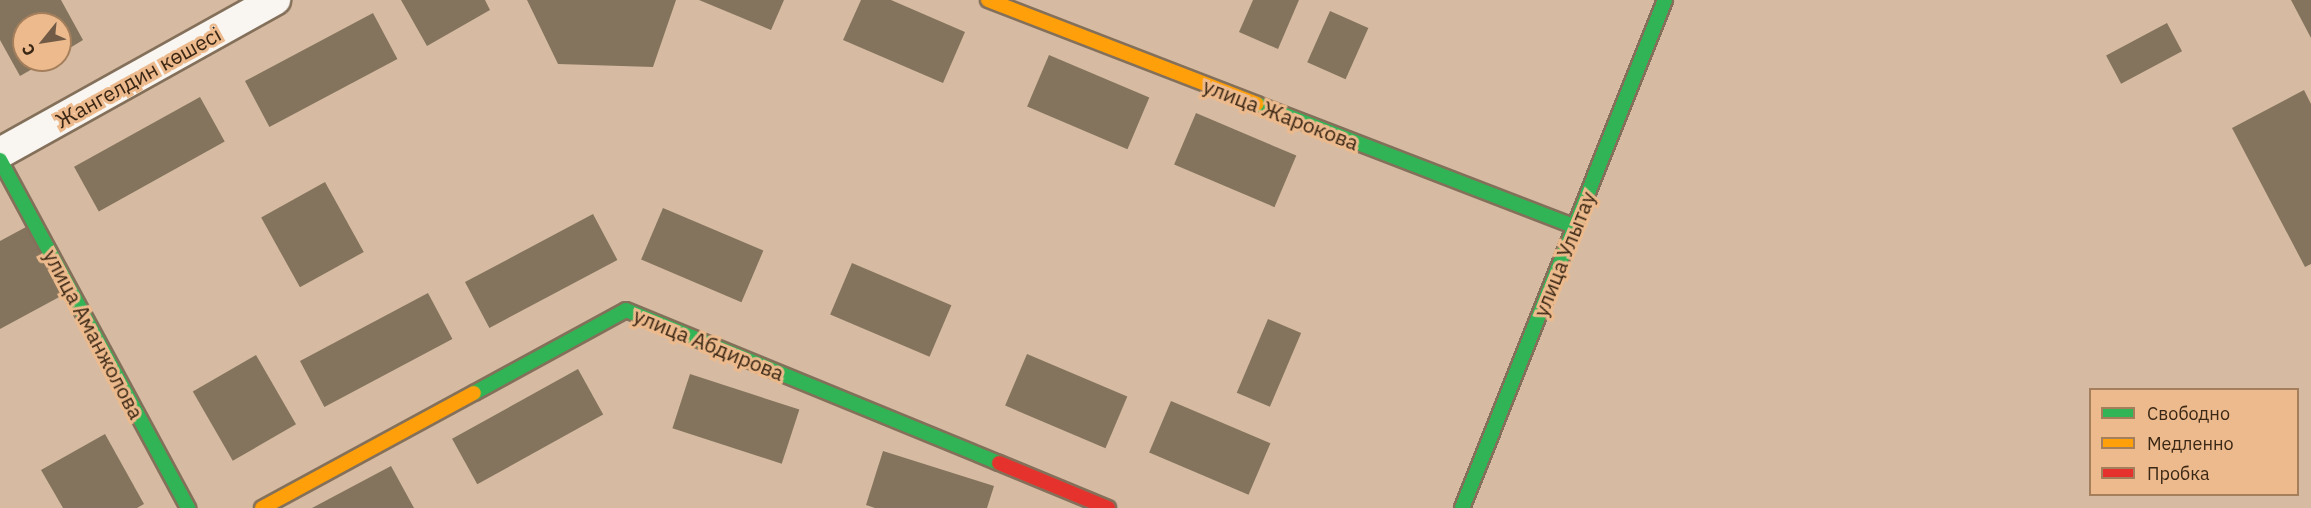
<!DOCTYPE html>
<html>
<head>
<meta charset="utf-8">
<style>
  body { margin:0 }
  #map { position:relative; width:2311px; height:508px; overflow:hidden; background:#d6bba2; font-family:"IBM Plex Sans",sans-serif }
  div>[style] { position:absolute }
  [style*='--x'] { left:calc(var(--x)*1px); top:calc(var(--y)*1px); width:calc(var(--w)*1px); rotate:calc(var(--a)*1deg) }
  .building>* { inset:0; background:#84745d; transform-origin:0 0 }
  .roads { filter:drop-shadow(2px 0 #84705a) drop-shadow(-2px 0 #84705a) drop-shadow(0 2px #84705a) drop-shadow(0 -2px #84705a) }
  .street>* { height:30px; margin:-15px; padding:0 15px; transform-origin:15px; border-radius:15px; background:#f9f5f1 }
  .fast>* { height:14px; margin:-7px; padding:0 7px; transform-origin:7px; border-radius:7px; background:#30b455 }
  .slow>* { height:14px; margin:-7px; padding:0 7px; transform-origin:7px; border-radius:7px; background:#ff9f0a }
  .jam>* { height:14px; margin:-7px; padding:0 7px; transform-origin:7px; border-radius:7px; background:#e5322d }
  span { translate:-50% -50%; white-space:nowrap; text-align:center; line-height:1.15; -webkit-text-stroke:6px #ecba8c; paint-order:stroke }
  .street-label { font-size:21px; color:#3b2715 }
  .legend { position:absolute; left:2089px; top:388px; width:210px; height:108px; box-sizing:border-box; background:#ecba8c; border:2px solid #a57f5c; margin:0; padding:8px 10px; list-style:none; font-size:18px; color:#3b2715 }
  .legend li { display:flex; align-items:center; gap:12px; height:30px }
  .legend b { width:30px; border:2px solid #a57f5c }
  .north { position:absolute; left:12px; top:12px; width:60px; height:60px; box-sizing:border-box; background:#ecba8c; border:2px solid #a57f5c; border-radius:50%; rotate:240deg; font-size:16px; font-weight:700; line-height:24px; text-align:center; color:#3b2715 }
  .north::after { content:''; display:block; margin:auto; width:21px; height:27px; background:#715b46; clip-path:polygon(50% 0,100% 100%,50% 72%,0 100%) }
</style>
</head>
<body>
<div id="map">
  <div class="building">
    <div style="clip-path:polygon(0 0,61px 0,83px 40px,60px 54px,60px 24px,24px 24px,24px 60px,48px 60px,20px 76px,0 40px)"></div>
    <div style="clip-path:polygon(401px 0,485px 0,490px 10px,427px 46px)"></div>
    <div style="clip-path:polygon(527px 0,676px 0,653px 67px,558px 64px)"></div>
    <div style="clip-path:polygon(699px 0,784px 0,771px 30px)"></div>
    <div style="clip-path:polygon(861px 0,891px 0,965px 32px,943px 83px,843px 40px)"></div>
    <div style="clip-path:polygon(1253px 0,1299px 0,1278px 49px,1239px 32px)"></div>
    <div style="clip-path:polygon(2291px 0,2311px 0,2311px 38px)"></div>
    <div style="left:1330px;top:11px;width:42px;height:56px;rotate:24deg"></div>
    <div style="left:373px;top:13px;width:52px;height:145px;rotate:62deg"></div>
    <div style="left:2167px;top:23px;width:32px;height:69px;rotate:62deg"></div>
    <div style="left:1049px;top:55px;width:109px;height:56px;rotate:23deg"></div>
    <div style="clip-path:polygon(2304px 90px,2311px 104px,2311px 264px,2305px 267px,2232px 128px)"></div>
    <div style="left:200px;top:97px;width:51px;height:144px;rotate:61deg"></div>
    <div style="left:1196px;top:113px;width:109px;height:56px;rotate:23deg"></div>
    <div style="left:325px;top:182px;width:80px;height:73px;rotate:61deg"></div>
    <div style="left:663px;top:208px;width:109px;height:56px;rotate:23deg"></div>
    <div style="left:593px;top:214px;width:52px;height:145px;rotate:62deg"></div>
    <div style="clip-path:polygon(26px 227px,63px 295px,0 329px,0 241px)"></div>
    <div style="left:852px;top:263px;width:108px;height:56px;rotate:23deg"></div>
    <div style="left:428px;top:293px;width:52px;height:145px;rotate:62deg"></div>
    <div style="left:1268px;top:319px;width:36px;height:80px;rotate:23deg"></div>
    <div style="left:1027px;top:354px;width:109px;height:56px;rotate:23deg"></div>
    <div style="left:256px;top:355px;width:80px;height:73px;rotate:60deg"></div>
    <div style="left:578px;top:369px;width:52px;height:144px;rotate:61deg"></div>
    <div style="left:690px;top:374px;width:115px;height:57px;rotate:18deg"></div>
    <div style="left:1171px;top:401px;width:108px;height:56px;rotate:23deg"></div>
    <div style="clip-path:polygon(105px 434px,144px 504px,137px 508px,63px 508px,41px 470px)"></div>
    <div style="clip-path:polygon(883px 451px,994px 486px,987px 508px,875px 508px,866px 505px)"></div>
    <div style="clip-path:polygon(391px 466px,414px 508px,312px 508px)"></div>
  </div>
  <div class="roads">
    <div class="street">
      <div style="--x:0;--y:153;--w:315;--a:-29.1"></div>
    </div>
    <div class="fast">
      <div style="--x:1257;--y:104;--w:341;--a:21.1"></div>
      <div style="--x:0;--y:160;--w:396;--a:61.6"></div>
      <div style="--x:474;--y:393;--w:173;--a:-28.6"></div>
      <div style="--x:626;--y:310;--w:403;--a:22.3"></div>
      <div style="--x:1462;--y:508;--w:547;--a:-68.22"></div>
    </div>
    <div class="slow">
      <div style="--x:988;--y:0;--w:288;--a:21.1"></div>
      <div style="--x:262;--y:508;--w:241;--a:-28.5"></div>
    </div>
    <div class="jam">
      <div style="--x:999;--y:463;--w:118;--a:22.4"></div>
    </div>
  </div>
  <div class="street-label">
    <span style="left:138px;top:77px;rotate:-29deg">Жангелдин көшесі</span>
    <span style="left:1281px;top:114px;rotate:21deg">улица Жарокова</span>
    <span style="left:1564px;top:254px;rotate:-68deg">улица Улытау</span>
    <span style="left:94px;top:334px;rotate:62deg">улица Аманжолова</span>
    <span style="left:709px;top:344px;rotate:22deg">улица Абдирова</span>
  </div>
  <ul class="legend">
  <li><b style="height:8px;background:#30b455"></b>Свободно</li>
  <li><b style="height:8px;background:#ff9f0a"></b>Медленно</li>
  <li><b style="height:8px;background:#e5322d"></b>Пробка</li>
  </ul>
  <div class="north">С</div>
</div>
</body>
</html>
